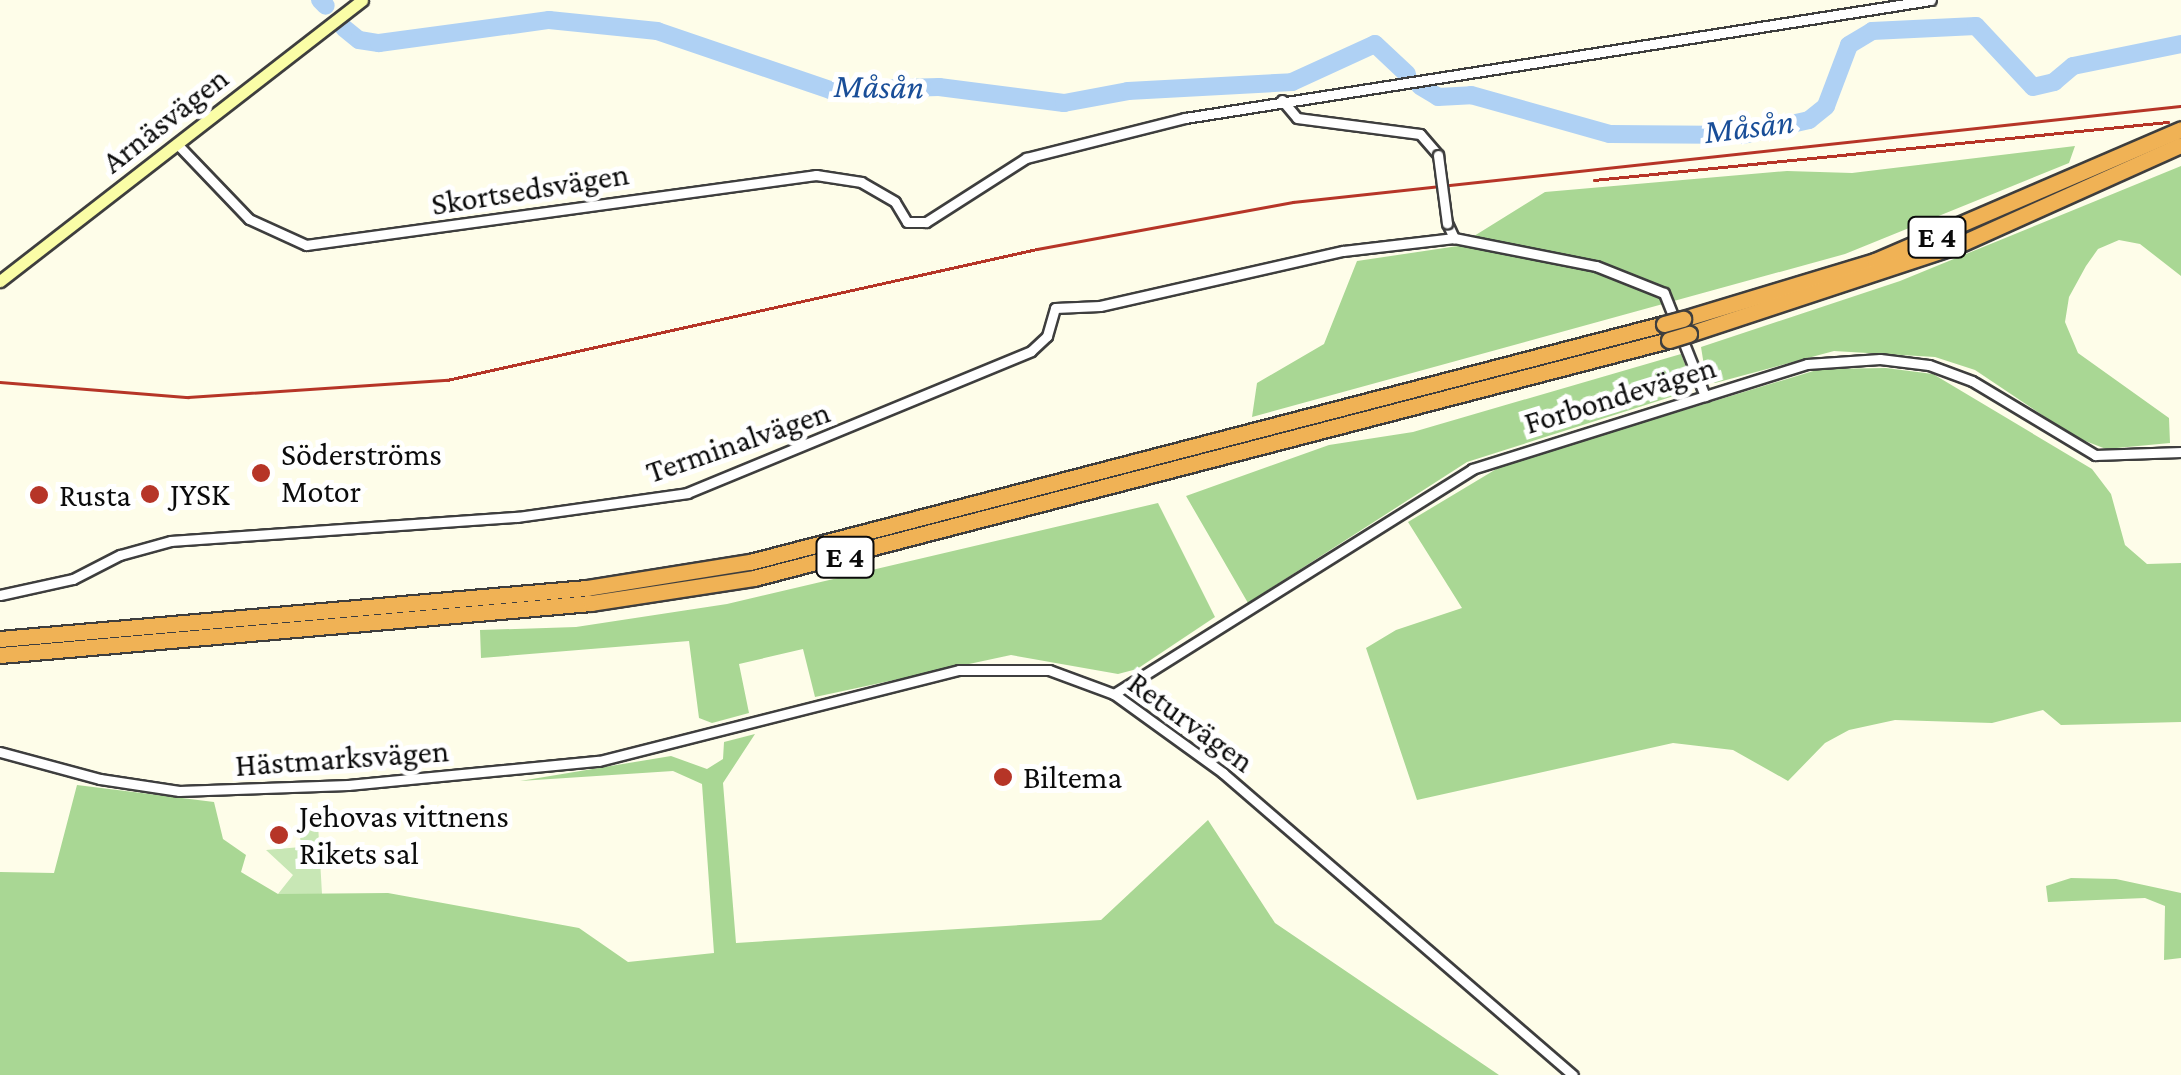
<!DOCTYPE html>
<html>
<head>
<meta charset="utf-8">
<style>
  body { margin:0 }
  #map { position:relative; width:2181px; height:1075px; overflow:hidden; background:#fefde9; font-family:"Crimson Pro",serif }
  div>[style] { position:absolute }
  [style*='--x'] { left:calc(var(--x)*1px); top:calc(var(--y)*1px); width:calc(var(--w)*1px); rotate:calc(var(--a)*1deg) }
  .green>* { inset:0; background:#c8e7b5 }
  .forest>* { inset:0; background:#a9d794 }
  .river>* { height:18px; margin:-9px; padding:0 9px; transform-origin:9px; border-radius:9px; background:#afd1f4 }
  .roads { filter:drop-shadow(2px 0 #3e3e3e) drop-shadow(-2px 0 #3e3e3e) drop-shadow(0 2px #3e3e3e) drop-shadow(0 -2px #3e3e3e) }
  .street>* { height:9px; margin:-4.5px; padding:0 4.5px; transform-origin:4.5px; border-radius:4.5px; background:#fff }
  .secondary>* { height:11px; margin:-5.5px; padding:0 5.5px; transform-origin:5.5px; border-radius:5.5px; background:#fafda6 }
  .highway>* { height:15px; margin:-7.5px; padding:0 7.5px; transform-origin:7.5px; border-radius:7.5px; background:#f0b255 }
  .rail>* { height:2.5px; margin:-1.25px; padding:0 1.25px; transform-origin:1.25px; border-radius:1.25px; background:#b63527 }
  .bridges { filter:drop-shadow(2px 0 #3e3e3e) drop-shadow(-2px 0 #3e3e3e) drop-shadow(0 2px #3e3e3e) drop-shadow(0 -2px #3e3e3e) }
  .street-bridge>* { height:9px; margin:-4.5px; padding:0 4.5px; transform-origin:4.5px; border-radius:4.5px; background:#fff }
  .highway-bridge>* { height:15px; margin:-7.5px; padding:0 7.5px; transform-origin:7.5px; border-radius:7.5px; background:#f0b255 }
  .dots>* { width:28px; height:28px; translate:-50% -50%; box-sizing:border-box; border:5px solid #fff; border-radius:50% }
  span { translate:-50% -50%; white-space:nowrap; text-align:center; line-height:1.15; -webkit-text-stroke:10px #fff; paint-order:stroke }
  .shield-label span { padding:2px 8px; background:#fff; border:2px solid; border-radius:8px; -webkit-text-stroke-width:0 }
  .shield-label { font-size:30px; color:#0b0b0b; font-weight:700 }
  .street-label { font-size:32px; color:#0b0b0b }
  .poi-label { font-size:32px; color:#0b0b0b }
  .left { translate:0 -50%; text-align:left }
  .water-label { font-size:35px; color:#194e98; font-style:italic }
</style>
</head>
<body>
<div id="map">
  <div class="green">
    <div style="clip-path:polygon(318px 824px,322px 894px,278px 894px,293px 875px,266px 850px,301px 847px,299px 825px)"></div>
  </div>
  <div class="forest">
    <div style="clip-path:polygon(2075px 146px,2069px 163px,1845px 254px,1252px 417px,1257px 383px,1324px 344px,1357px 261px,1458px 246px,1545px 192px,1787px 171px,1852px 173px)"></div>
    <div style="clip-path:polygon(2181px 166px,2181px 276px,2140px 244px,2119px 240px,2098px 249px,2086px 266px,2069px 297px,2065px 322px,2078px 353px,2169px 418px,2170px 443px,2106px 449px,2075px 437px,1975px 370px,1935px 357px,1834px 351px,1715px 383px,1706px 378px,1701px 347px,1900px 281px)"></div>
    <div style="clip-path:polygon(1681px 354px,1691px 380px,1680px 394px,1467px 462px,1248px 603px,1186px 496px,1329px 445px,1413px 432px)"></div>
    <div style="clip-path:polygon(1886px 368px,1933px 374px,2092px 469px,2111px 494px,2125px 545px,2147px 564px,2181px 563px,2181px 722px,2061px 725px,2043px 710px,1992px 723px,1895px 720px,1849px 730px,1825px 743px,1788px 781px,1733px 750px,1673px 743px,1417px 800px,1366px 648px,1396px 630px,1462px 608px,1408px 522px,1503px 465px,1820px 369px)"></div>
    <div style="clip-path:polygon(1158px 503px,1215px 617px,1137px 669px,1118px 674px,1011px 655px,815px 697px,803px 649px,739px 664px,749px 713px,712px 723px,699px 718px,689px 641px,481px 658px,480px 630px,576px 627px,727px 604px)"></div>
    <div style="clip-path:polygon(755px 734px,723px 783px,736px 943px,1101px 920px,1208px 820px,1275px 923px,1499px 1075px,0 1075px,0 872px,54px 873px,77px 785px,214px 802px,223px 839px,246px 855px,241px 872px,278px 894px,388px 893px,579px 928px,628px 962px,714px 953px,702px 784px,673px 771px,520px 781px,671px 756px,707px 769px,723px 759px,724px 742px)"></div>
    <div style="clip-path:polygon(2071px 878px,2116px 879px,2181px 893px,2181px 958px,2164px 960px,2165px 906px,2145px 898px,2048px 902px,2046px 886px)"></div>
  </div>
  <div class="river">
    <div style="--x:320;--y:0;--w:8;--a:45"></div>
    <div style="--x:344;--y:28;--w:19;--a:39"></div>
    <div style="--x:359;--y:40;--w:20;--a:9"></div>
    <div style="--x:379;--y:43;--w:172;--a:-7.7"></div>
    <div style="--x:549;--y:20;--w:109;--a:5.8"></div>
    <div style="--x:657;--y:31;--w:183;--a:18.8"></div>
    <div style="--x:830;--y:90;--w:109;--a:-1.6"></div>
    <div style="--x:939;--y:87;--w:126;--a:7.3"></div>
    <div style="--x:1064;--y:103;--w:65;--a:-10.6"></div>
    <div style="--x:1128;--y:91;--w:164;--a:-3.1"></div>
    <div style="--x:1292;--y:82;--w:91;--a:-24.6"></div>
    <div style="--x:1375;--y:44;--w:44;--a:43.2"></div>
    <div style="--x:1420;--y:86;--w:21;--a:31"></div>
    <div style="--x:1438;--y:97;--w:33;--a:-3"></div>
    <div style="--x:1471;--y:95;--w:144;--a:15.7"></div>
    <div style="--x:1610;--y:134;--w:133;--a:0.4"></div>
    <div style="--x:1743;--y:135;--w:68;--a:-12.8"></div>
    <div style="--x:1809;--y:120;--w:22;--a:-39"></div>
    <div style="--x:1826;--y:106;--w:65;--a:-69.3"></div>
    <div style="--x:1849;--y:45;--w:27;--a:-31"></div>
    <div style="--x:1872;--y:31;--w:104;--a:-2.8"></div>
    <div style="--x:1976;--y:26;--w:83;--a:46.9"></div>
    <div style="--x:2033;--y:87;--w:22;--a:-13"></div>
    <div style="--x:2054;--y:82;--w:25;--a:-40"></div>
    <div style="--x:2073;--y:66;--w:110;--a:-11.5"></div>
  </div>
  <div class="roads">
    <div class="street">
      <div style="--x:1282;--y:100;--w:23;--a:50"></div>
      <div style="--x:1297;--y:118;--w:124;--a:7.4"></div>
      <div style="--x:1420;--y:134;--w:28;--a:49"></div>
      <div style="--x:179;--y:146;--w:101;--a:46.2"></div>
      <div style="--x:249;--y:219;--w:63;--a:24.5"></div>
      <div style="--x:306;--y:245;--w:515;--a:-7.82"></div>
      <div style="--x:816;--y:175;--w:46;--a:8.8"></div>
      <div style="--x:861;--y:182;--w:39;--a:30"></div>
      <div style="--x:895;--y:202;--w:23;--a:59"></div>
      <div style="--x:907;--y:222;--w:19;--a:0"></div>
      <div style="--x:926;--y:222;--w:119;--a:-32.6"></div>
      <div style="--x:1026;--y:158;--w:164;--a:-14.1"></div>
      <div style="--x:1185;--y:118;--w:755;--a:-8.99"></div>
      <div style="--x:1447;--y:223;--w:17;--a:65"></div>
      <div style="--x:1454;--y:238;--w:145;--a:11.2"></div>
      <div style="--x:1596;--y:266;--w:73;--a:21.7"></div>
      <div style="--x:1664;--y:293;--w:111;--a:68.3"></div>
      <div style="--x:0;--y:595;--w:75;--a:-12.4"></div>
      <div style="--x:73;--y:579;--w:53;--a:-27.1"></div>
      <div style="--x:120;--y:555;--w:53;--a:-15.4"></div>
      <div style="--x:171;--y:541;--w:347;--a:-4"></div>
      <div style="--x:517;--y:517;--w:172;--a:-8"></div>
      <div style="--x:687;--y:493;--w:372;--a:-22.4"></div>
      <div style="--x:1031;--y:351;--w:22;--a:-43"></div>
      <div style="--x:1047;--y:336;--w:29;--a:-74"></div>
      <div style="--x:1055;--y:308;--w:45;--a:-2.5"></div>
      <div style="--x:1100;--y:306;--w:249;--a:-12.8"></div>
      <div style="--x:1343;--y:251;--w:112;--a:-6.7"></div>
      <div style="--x:1114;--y:694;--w:423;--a:-32.1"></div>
      <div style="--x:1472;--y:469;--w:351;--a:-17.4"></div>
      <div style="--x:1807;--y:364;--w:73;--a:-3.9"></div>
      <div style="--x:1880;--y:359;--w:49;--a:7"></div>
      <div style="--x:1929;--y:365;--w:46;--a:20.4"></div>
      <div style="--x:1972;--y:381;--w:144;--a:31"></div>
      <div style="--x:2095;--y:455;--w:86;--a:-2"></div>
      <div style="--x:0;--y:752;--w:104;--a:15.1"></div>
      <div style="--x:100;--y:779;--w:80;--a:8.6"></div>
      <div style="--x:179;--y:791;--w:169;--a:-2"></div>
      <div style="--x:348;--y:785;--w:252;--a:-5.5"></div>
      <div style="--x:599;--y:761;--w:371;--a:-14.2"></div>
      <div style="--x:959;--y:670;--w:90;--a:0"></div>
      <div style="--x:1049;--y:670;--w:69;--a:20.3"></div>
      <div style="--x:1114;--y:694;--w:135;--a:35.9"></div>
      <div style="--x:1223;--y:773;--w:462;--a:40.8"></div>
    </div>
    <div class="secondary">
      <div style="--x:0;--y:281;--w:458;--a:-37.8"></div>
    </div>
    <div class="highway">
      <div style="--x:1683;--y:319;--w:201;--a:-16.8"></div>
      <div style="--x:1875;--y:261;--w:333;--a:-23.3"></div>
      <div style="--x:1689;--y:334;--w:283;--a:-18.3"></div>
      <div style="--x:1958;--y:245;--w:244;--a:-24.2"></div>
      <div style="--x:0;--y:639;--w:589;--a:-4.97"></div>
      <div style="--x:587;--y:588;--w:165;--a:-9.1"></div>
      <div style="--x:750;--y:562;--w:944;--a:-14.6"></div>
      <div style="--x:0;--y:655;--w:593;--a:-5.03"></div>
      <div style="--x:591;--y:603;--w:165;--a:-8.7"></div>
      <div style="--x:754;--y:578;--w:945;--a:-14.58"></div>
    </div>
  </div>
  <div class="rail">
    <div style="--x:1594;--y:180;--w:577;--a:-5.77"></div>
    <div style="--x:0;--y:382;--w:189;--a:4.6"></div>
    <div style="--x:188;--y:397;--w:260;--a:-3.8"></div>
    <div style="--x:447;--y:380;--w:604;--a:-12.52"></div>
    <div style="--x:1037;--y:249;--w:260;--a:-10.4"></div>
    <div style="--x:1293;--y:202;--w:892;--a:-6.18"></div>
  </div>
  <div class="bridges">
    <div class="street-bridge">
      <div style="--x:1438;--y:155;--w:69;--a:82.5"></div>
    </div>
    <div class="highway-bridge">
      <div style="--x:1664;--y:324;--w:20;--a:-15"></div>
      <div style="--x:1669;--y:340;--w:21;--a:-17"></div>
    </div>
  </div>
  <div class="dots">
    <div style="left:261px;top:473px;background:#b63527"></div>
    <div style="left:150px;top:494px;background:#b63527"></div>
    <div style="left:39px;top:495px;background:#b63527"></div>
    <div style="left:1003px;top:777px;background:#b63527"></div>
    <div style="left:279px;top:835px;background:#b63527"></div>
  </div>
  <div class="shield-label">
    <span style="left:1937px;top:237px">E 4</span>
    <span style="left:845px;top:557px">E 4</span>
  </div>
  <div class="street-label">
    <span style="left:165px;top:120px;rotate:-38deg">Arnäsvägen</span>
    <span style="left:530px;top:189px;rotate:-9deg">Skortsedsvägen</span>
    <span style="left:1620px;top:395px;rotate:-17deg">Forbondevägen</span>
    <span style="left:738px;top:442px;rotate:-19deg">Terminalvägen</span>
    <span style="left:1191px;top:722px;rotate:36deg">Returvägen</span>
    <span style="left:342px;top:758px;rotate:-4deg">Hästmarksvägen</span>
  </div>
  <div class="poi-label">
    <span class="left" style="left:281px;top:473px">Söderströms<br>Motor</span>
    <span class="left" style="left:170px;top:494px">JYSK</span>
    <span class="left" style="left:59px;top:495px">Rusta</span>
    <span class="left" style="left:1023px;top:777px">Biltema</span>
    <span class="left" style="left:299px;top:835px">Jehovas vittnens<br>Rikets sal</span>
  </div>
  <div class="water-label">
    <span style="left:879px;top:87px;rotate:1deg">Måsån</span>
    <span style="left:1749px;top:127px;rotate:-7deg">Måsån</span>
  </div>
</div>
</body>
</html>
